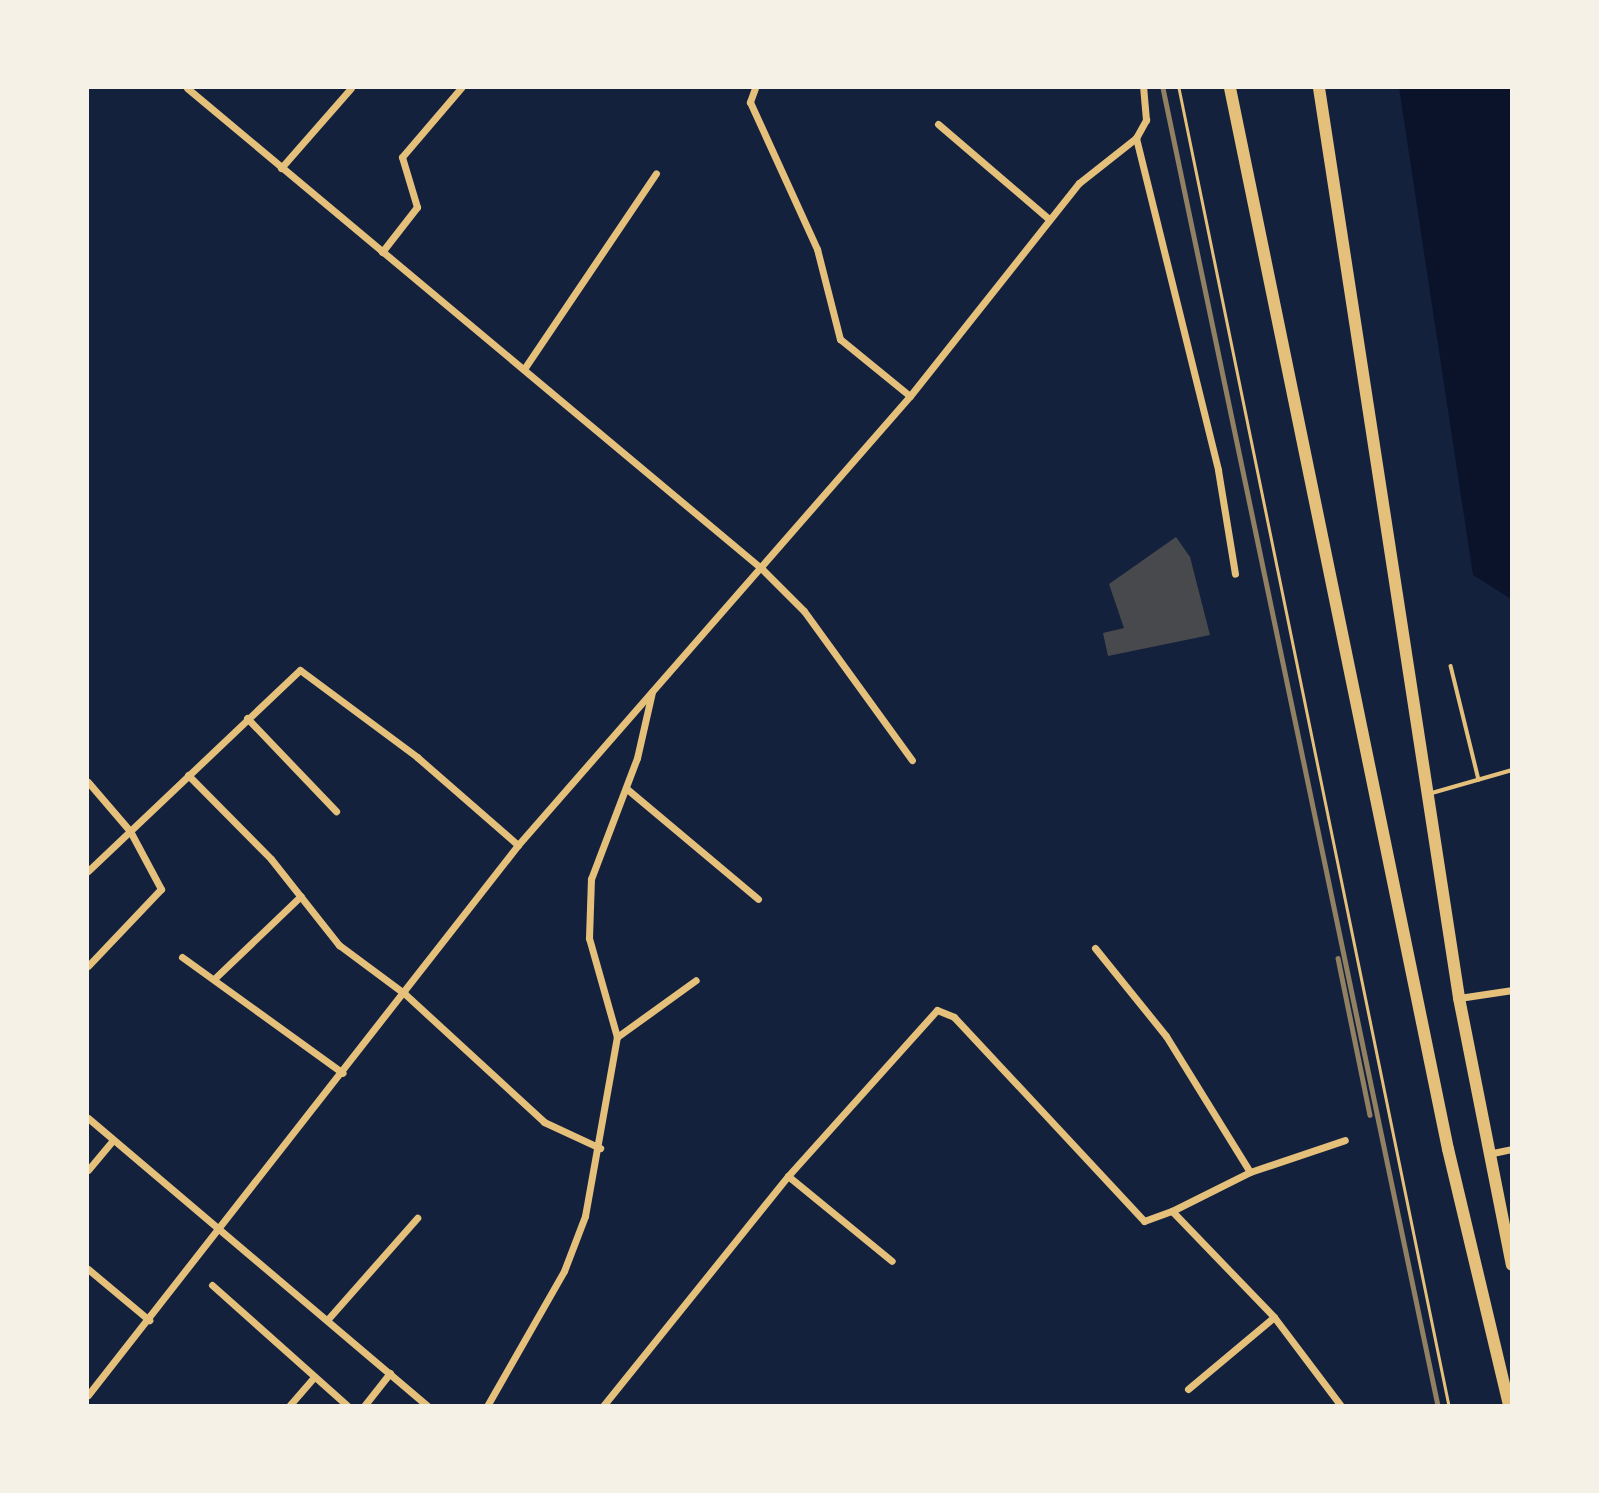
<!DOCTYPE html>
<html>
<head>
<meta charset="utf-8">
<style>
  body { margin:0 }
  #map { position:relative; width:1599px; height:1493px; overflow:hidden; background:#14213d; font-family:"PT Sans Narrow",sans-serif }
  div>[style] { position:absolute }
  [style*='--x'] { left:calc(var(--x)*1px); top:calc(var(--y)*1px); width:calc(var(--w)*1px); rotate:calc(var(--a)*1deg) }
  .water>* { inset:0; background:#0b132b }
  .building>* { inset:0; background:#48494c }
  .path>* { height:2.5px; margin:-1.25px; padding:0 1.25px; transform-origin:1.25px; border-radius:1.25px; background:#e5c07b }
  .service>* { height:3.5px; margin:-1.75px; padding:0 1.75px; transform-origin:1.75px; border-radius:1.75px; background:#e5c07b }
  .minor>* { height:7px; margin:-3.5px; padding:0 3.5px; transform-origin:3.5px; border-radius:3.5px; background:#e5c07b }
  .trunk>* { height:12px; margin:-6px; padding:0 6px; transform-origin:6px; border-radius:6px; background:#e5c07b }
  .rail>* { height:4.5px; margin:-2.25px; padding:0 2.25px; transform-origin:2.25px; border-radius:2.25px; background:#918062 }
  span { translate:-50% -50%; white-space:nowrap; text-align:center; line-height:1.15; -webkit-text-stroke:5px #f6f1e7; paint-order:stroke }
  .frame { position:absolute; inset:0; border:89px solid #f6f1e7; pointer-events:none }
</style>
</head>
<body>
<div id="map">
  <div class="water">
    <div style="clip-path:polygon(1399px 88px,1511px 88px,1511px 599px,1473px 575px)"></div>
  </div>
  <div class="building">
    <div style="clip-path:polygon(1176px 537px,1190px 557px,1210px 635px,1108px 656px,1103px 633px,1124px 628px,1109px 584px)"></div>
  </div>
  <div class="path">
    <div style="--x:1179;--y:88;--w:1345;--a:78.42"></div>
  </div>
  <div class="service">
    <div style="--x:1451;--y:666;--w:117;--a:76.2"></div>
    <div style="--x:1432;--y:793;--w:83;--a:-16"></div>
  </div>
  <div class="minor">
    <div style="--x:187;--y:88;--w:750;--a:39.91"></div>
    <div style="--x:762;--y:569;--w:59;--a:45"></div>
    <div style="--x:804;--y:611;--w:184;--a:54.1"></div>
    <div style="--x:755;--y:88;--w:15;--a:110"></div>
    <div style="--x:750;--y:102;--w:162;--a:65.5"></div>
    <div style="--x:817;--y:249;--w:93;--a:75.7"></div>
    <div style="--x:840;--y:339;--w:90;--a:39.2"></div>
    <div style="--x:938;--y:124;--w:146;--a:40.6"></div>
    <div style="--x:1136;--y:138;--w:342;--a:76.1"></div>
    <div style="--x:1218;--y:470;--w:105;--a:80.7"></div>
    <div style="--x:281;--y:168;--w:106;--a:-48.8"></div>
    <div style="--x:382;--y:252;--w:57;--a:-52.1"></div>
    <div style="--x:417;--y:207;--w:52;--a:-106.7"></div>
    <div style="--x:402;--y:157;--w:91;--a:-49.5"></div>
    <div style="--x:524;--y:369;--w:236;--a:-56"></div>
    <div style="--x:247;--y:718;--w:129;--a:46.3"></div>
    <div style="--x:188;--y:775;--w:118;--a:45.3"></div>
    <div style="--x:271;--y:859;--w:110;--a:51.7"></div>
    <div style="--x:339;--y:945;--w:82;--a:36.6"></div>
    <div style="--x:405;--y:994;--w:189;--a:42.6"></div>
    <div style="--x:544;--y:1122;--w:62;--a:24.9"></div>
    <div style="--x:88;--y:782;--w:65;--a:49.4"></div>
    <div style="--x:130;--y:831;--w:66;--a:61.9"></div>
    <div style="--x:161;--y:889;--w:106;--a:133.5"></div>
    <div style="--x:627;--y:789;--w:171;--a:40"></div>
    <div style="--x:88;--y:871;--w:292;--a:-43.5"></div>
    <div style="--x:300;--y:670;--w:146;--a:36.6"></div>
    <div style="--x:417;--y:757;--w:134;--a:41.1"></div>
    <div style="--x:1095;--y:948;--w:113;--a:51.1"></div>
    <div style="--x:1166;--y:1036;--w:160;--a:58.3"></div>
    <div style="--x:182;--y:957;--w:198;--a:35.8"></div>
    <div style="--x:214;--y:979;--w:120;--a:-43.7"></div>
    <div style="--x:1459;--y:998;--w:54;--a:-8.6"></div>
    <div style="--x:617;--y:1037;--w:97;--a:-35.8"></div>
    <div style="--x:88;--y:1118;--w:446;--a:40.3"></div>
    <div style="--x:1488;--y:1154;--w:25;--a:-12"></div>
    <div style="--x:88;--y:1170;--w:39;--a:-50"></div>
    <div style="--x:788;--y:1176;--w:134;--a:39.3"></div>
    <div style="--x:1172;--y:1211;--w:87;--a:-26.6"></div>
    <div style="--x:1250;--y:1172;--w:100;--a:-18.6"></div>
    <div style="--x:88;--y:1269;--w:80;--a:39.9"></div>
    <div style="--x:212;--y:1285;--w:182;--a:41.7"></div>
    <div style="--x:328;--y:1319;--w:135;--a:-48.6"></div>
    <div style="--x:1188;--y:1389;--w:112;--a:-39.9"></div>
    <div style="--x:88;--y:1395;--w:698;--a:-51.98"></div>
    <div style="--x:518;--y:845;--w:596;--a:-48.88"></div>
    <div style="--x:910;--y:396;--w:272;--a:-51.6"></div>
    <div style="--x:1079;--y:183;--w:73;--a:-38.3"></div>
    <div style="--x:1136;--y:138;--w:21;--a:-61"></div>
    <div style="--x:1146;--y:120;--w:32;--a:-95"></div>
    <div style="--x:289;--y:1406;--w:38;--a:-49"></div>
    <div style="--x:364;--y:1406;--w:42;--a:-51.8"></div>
    <div style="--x:487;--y:1406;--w:155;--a:-60.3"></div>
    <div style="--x:564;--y:1271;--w:59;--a:-69.1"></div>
    <div style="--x:585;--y:1216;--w:182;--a:-79.9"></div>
    <div style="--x:617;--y:1037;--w:103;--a:-105.8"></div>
    <div style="--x:589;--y:938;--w:59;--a:-88.1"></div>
    <div style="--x:591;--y:879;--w:129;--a:-69.2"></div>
    <div style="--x:637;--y:758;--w:68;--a:-77.2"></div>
    <div style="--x:603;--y:1406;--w:295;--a:-51.2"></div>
    <div style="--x:788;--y:1176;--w:223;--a:-48.1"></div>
    <div style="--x:937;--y:1010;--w:18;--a:22"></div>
    <div style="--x:954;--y:1017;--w:279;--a:47"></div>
    <div style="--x:1144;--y:1221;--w:30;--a:-20"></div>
    <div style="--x:1172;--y:1211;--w:147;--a:46.1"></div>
    <div style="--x:1274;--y:1317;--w:111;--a:53"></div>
  </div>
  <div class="trunk">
    <div style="--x:1230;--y:88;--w:1083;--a:78.39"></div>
    <div style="--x:1448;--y:1149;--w:264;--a:76.6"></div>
    <div style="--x:1319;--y:88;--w:921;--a:81.25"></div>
    <div style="--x:1459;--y:998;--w:272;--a:78.8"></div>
  </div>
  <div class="rail">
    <div style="--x:1163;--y:88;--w:1346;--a:78.21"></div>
    <div style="--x:1338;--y:958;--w:160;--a:78.5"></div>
  </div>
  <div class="frame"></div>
</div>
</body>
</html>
